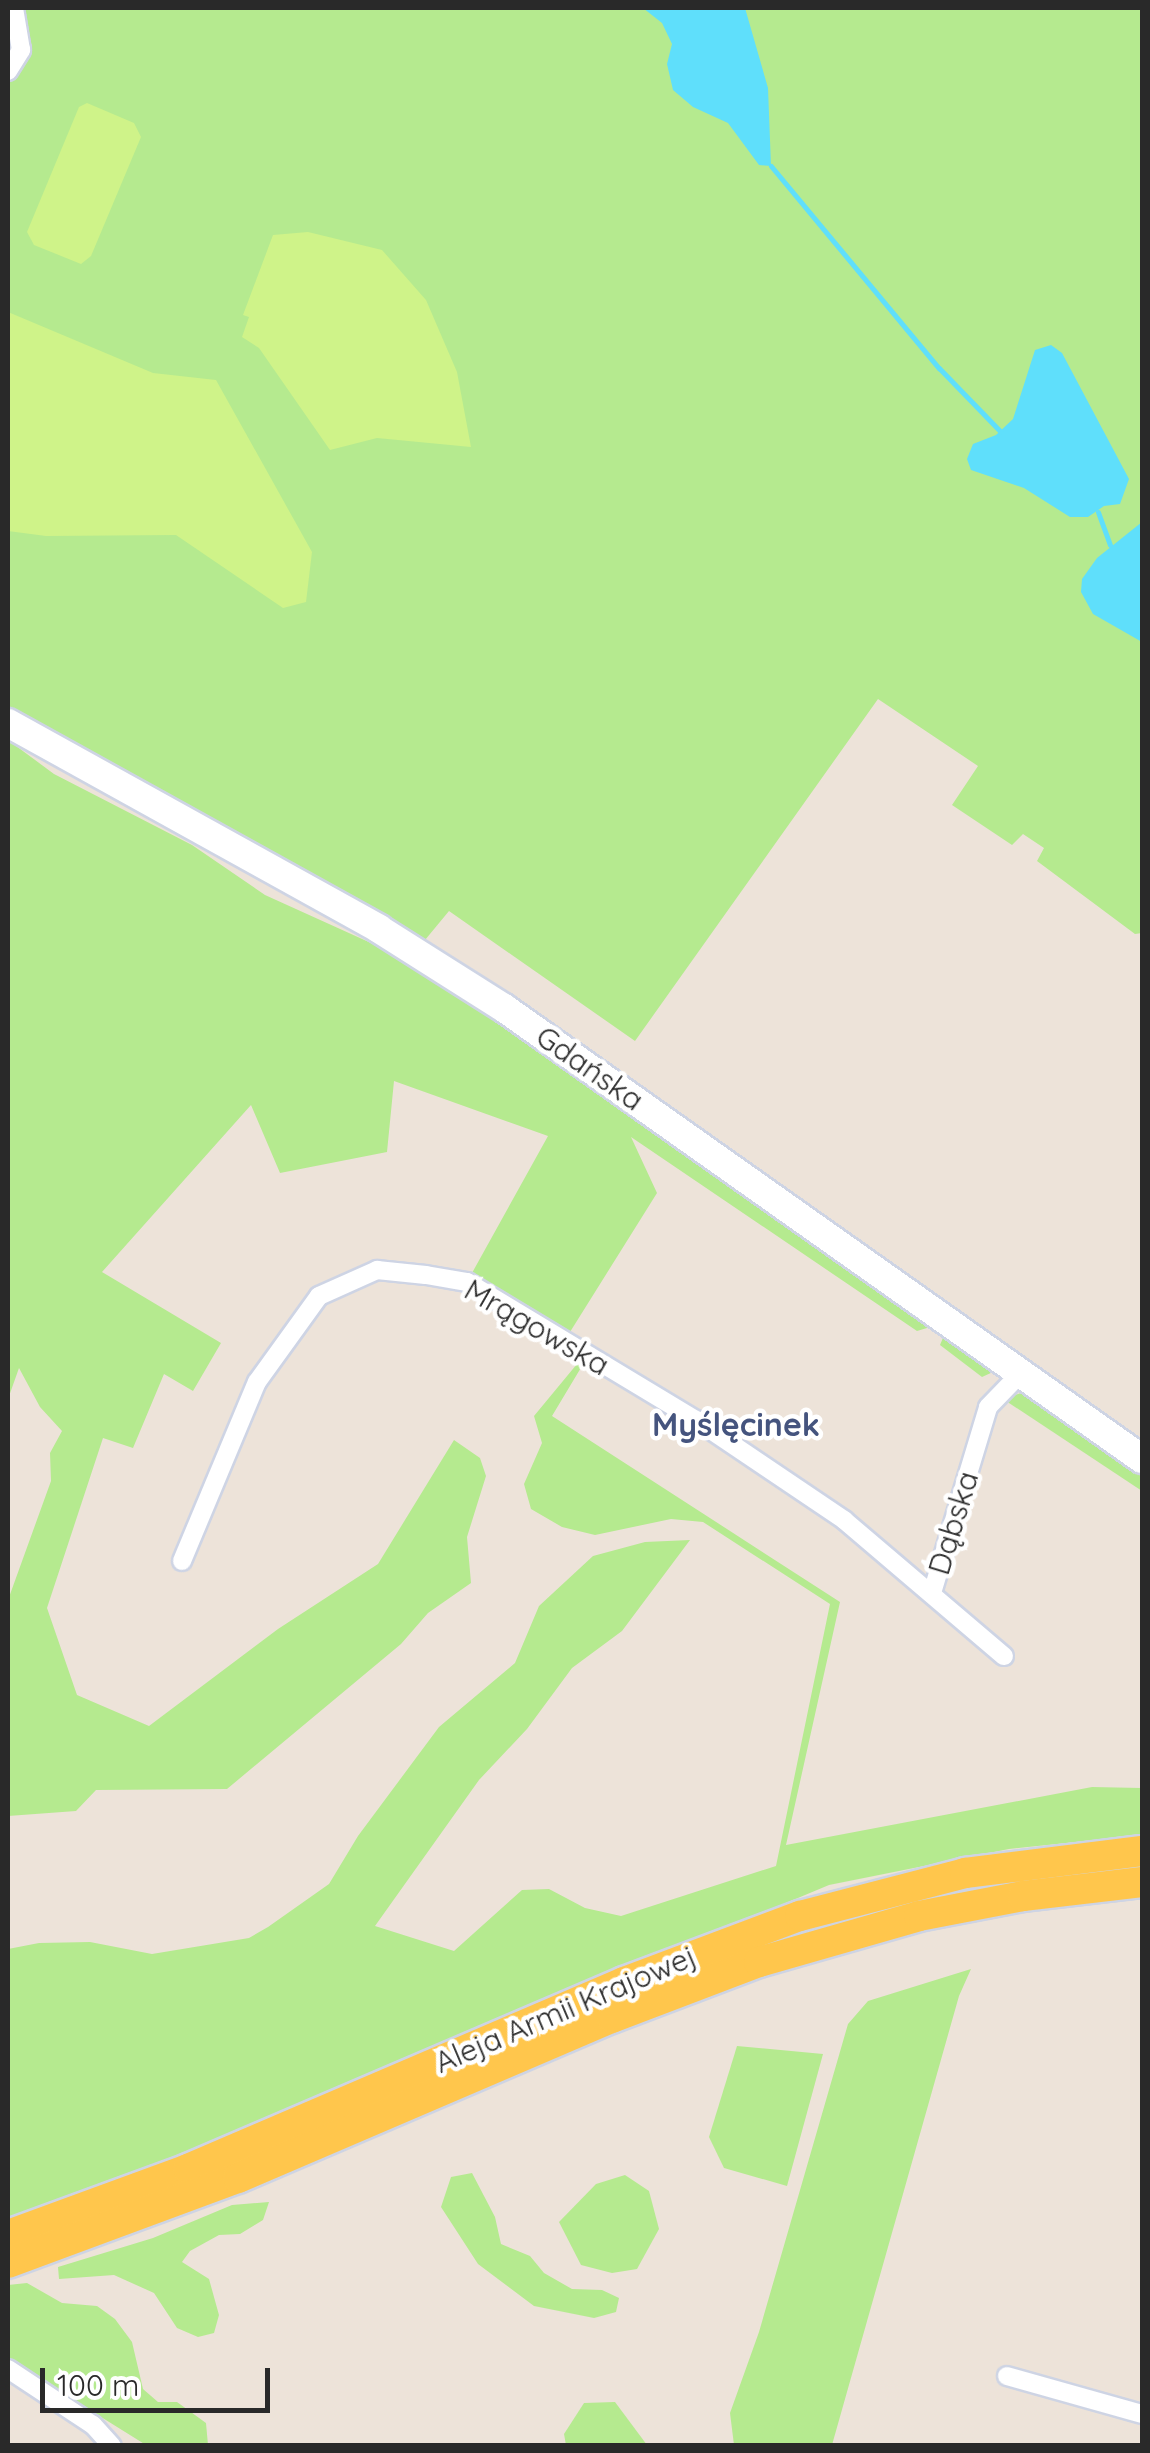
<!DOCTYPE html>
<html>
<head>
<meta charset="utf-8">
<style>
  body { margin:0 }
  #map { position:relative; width:1150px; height:2453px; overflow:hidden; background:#ede3d9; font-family:Quicksand,sans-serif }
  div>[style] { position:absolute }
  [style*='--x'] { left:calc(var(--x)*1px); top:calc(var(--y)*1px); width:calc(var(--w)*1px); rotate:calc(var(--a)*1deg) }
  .green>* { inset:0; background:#b5ea8f }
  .pitch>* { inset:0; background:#cff389 }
  .water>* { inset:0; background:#5fdffb }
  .stream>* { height:5px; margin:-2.5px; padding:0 2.5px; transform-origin:2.5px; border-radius:2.5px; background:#5fdffb }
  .roads { filter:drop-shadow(2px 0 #ced4e4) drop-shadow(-2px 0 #ced4e4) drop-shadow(0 2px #ced4e4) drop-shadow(0 -2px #ced4e4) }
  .street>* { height:18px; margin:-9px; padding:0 9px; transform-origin:9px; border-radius:9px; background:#fff }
  .secondary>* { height:28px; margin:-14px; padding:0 14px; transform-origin:14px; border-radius:14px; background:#fff }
  .primary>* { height:30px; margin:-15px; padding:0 15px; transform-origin:15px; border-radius:15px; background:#ffc64c }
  span { translate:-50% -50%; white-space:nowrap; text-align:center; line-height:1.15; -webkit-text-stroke:9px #fff; paint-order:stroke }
  .street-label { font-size:30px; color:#292929 }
  .neighbourhood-label { font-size:32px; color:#45547e; font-weight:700 }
  .frame { position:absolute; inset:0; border:10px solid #292929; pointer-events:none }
  .scale { position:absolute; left:40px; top:2368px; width:230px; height:45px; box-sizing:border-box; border:5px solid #292929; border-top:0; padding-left:12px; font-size:30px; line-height:35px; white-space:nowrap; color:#292929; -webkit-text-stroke:8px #fff; paint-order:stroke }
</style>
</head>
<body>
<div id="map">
  <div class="green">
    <div style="clip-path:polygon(8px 8px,1142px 8px,1142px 933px,1135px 934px,1037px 861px,1044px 848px,1023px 834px,1012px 845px,952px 805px,978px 766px,878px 699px,635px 1041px,449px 911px,425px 940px,8px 710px)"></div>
    <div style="clip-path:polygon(8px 740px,54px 774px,192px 845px,265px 895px,371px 943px,609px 1092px,924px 1318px,927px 1328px,917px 1331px,631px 1137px,657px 1193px,570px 1332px,594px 1346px,552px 1416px,840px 1602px,786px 1845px,1092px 1787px,1142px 1788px,1142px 1835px,1009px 1849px,829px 1885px,238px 2132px,8px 2219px,8px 1949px,39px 1943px,90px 1942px,152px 1954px,249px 1938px,268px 1927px,329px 1884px,358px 1836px,439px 1727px,515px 1663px,539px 1606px,593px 1556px,645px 1542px,690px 1540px,622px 1631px,572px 1668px,527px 1729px,479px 1780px,375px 1926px,454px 1951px,522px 1890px,549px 1889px,585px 1908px,621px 1916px,776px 1866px,830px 1604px,703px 1522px,671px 1519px,595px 1535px,562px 1527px,531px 1509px,524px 1484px,542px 1443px,534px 1416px,577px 1364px,467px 1282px,548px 1136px,394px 1081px,387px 1152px,280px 1173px,251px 1105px,102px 1272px,221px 1343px,193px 1391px,164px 1374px,133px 1448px,103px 1438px,47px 1608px,77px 1695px,149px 1726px,278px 1629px,378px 1564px,454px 1440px,480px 1458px,486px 1476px,467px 1537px,471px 1583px,428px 1613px,401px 1644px,227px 1789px,96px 1790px,76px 1811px,8px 1816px,8px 1600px,51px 1481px,50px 1453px,62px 1431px,40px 1407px,19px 1368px,8px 1399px)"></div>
    <div style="clip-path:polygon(945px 1333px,988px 1364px,993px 1372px,982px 1377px,940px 1345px)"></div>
    <div style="clip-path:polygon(1021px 1393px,1035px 1398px,1142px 1473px,1142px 1491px,1003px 1399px)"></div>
    <div style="clip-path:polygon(971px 1969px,959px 1996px,832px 2445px,734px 2445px,730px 2413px,759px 2332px,848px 2024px,868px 2001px)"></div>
    <div style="clip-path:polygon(737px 2046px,823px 2054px,787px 2186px,724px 2168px,709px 2137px)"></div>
    <div style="clip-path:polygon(472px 2173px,495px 2217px,501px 2244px,530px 2256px,544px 2273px,572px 2289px,602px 2290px,619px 2298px,616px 2312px,594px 2318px,534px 2306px,478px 2264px,441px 2207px,451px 2177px)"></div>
    <div style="clip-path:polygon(625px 2175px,649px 2191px,659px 2229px,637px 2269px,612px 2273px,581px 2265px,559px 2222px,596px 2184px)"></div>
    <div style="clip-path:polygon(269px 2202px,263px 2220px,240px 2234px,219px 2235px,190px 2251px,182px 2262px,209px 2279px,219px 2315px,214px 2333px,198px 2337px,177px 2328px,154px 2293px,114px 2275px,59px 2279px,58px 2267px,153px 2238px,232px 2205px)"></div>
    <div style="clip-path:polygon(27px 2283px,62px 2303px,97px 2306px,115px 2319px,132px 2342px,143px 2389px,158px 2402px,177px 2402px,206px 2423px,208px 2445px,146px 2445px,8px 2359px,8px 2285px)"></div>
    <div style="clip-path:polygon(615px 2402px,647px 2445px,566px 2445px,564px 2434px,584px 2403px)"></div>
  </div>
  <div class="pitch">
    <div style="clip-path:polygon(87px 103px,134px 123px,141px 137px,91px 256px,81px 264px,34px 245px,27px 232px,79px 107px)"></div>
    <div style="clip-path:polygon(308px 232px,382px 250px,426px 300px,457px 372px,471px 447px,377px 438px,330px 450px,259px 348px,242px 337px,249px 317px,243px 315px,273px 235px)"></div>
    <div style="clip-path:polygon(8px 312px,153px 373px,216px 380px,312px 552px,306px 602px,283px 608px,176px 535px,46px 536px,8px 531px)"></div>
  </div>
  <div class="water">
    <div style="clip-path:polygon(643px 8px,745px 8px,768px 88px,771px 166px,759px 165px,728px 123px,693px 107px,673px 90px,667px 64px,672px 44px,662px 23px)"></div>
    <div style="clip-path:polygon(1051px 345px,1062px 353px,1129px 479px,1120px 504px,1104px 506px,1088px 517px,1070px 517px,1024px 488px,971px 470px,967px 459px,973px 444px,996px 435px,1013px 419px,1035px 350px)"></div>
    <div style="clip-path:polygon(1142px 522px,1142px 642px,1093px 614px,1081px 592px,1082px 579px,1097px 558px)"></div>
  </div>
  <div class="stream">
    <div style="--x:771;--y:166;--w:263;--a:50.3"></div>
    <div style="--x:939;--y:368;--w:88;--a:45.9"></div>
    <div style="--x:1098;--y:512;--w:35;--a:70"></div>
  </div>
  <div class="roads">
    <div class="street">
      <div style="--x:8;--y:71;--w:25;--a:-58"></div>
      <div style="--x:21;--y:50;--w:43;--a:-99.5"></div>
      <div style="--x:182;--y:1561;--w:194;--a:-67.3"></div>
      <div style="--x:257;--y:1382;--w:106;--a:-54.2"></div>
      <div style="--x:319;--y:1296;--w:64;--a:-24.1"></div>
      <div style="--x:377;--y:1270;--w:49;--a:5.8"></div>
      <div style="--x:426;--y:1275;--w:42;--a:9.7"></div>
      <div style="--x:467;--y:1282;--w:267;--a:31.1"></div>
      <div style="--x:696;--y:1420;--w:179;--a:34"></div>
      <div style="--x:844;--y:1520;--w:210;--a:40.4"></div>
      <div style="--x:932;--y:1593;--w:194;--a:-73.2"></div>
      <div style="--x:988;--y:1407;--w:47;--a:-45.9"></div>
      <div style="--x:8;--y:2369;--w:102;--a:33.4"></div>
      <div style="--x:93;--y:2425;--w:28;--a:48"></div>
      <div style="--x:1007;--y:2376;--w:140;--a:15.7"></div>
    </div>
    <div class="secondary">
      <div style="--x:8;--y:723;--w:424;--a:29"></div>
      <div style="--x:379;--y:929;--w:148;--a:32.3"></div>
      <div style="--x:504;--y:1008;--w:781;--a:35.26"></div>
    </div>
    <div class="primary">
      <div style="--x:8;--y:2235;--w:192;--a:-20.1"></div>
      <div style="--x:188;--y:2169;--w:474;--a:-23.2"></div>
      <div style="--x:624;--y:1982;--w:188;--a:-20.6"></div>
      <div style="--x:800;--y:1916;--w:171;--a:-14.6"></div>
      <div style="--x:965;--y:1873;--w:178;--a:-7.1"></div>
      <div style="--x:8;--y:2263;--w:245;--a:-20.3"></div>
      <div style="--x:238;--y:2178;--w:407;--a:-23.2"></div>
      <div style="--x:612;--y:2018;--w:157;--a:-20.9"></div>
      <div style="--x:759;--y:1962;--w:166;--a:-16"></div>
      <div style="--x:919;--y:1916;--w:106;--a:-10.9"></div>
      <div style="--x:1023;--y:1896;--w:120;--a:-6.7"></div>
    </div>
  </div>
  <div class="street-label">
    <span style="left:590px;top:1068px;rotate:35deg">Gdańska</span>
    <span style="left:537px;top:1327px;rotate:30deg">Mrągowska</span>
    <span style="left:953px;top:1523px;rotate:-73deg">Dąbska</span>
    <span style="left:565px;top:2009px;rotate:-23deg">Aleja Armii Krajowej</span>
  </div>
  <div class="neighbourhood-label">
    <span style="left:736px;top:1424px">Myślęcinek</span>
  </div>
  <div class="frame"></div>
  <div class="scale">100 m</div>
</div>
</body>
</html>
